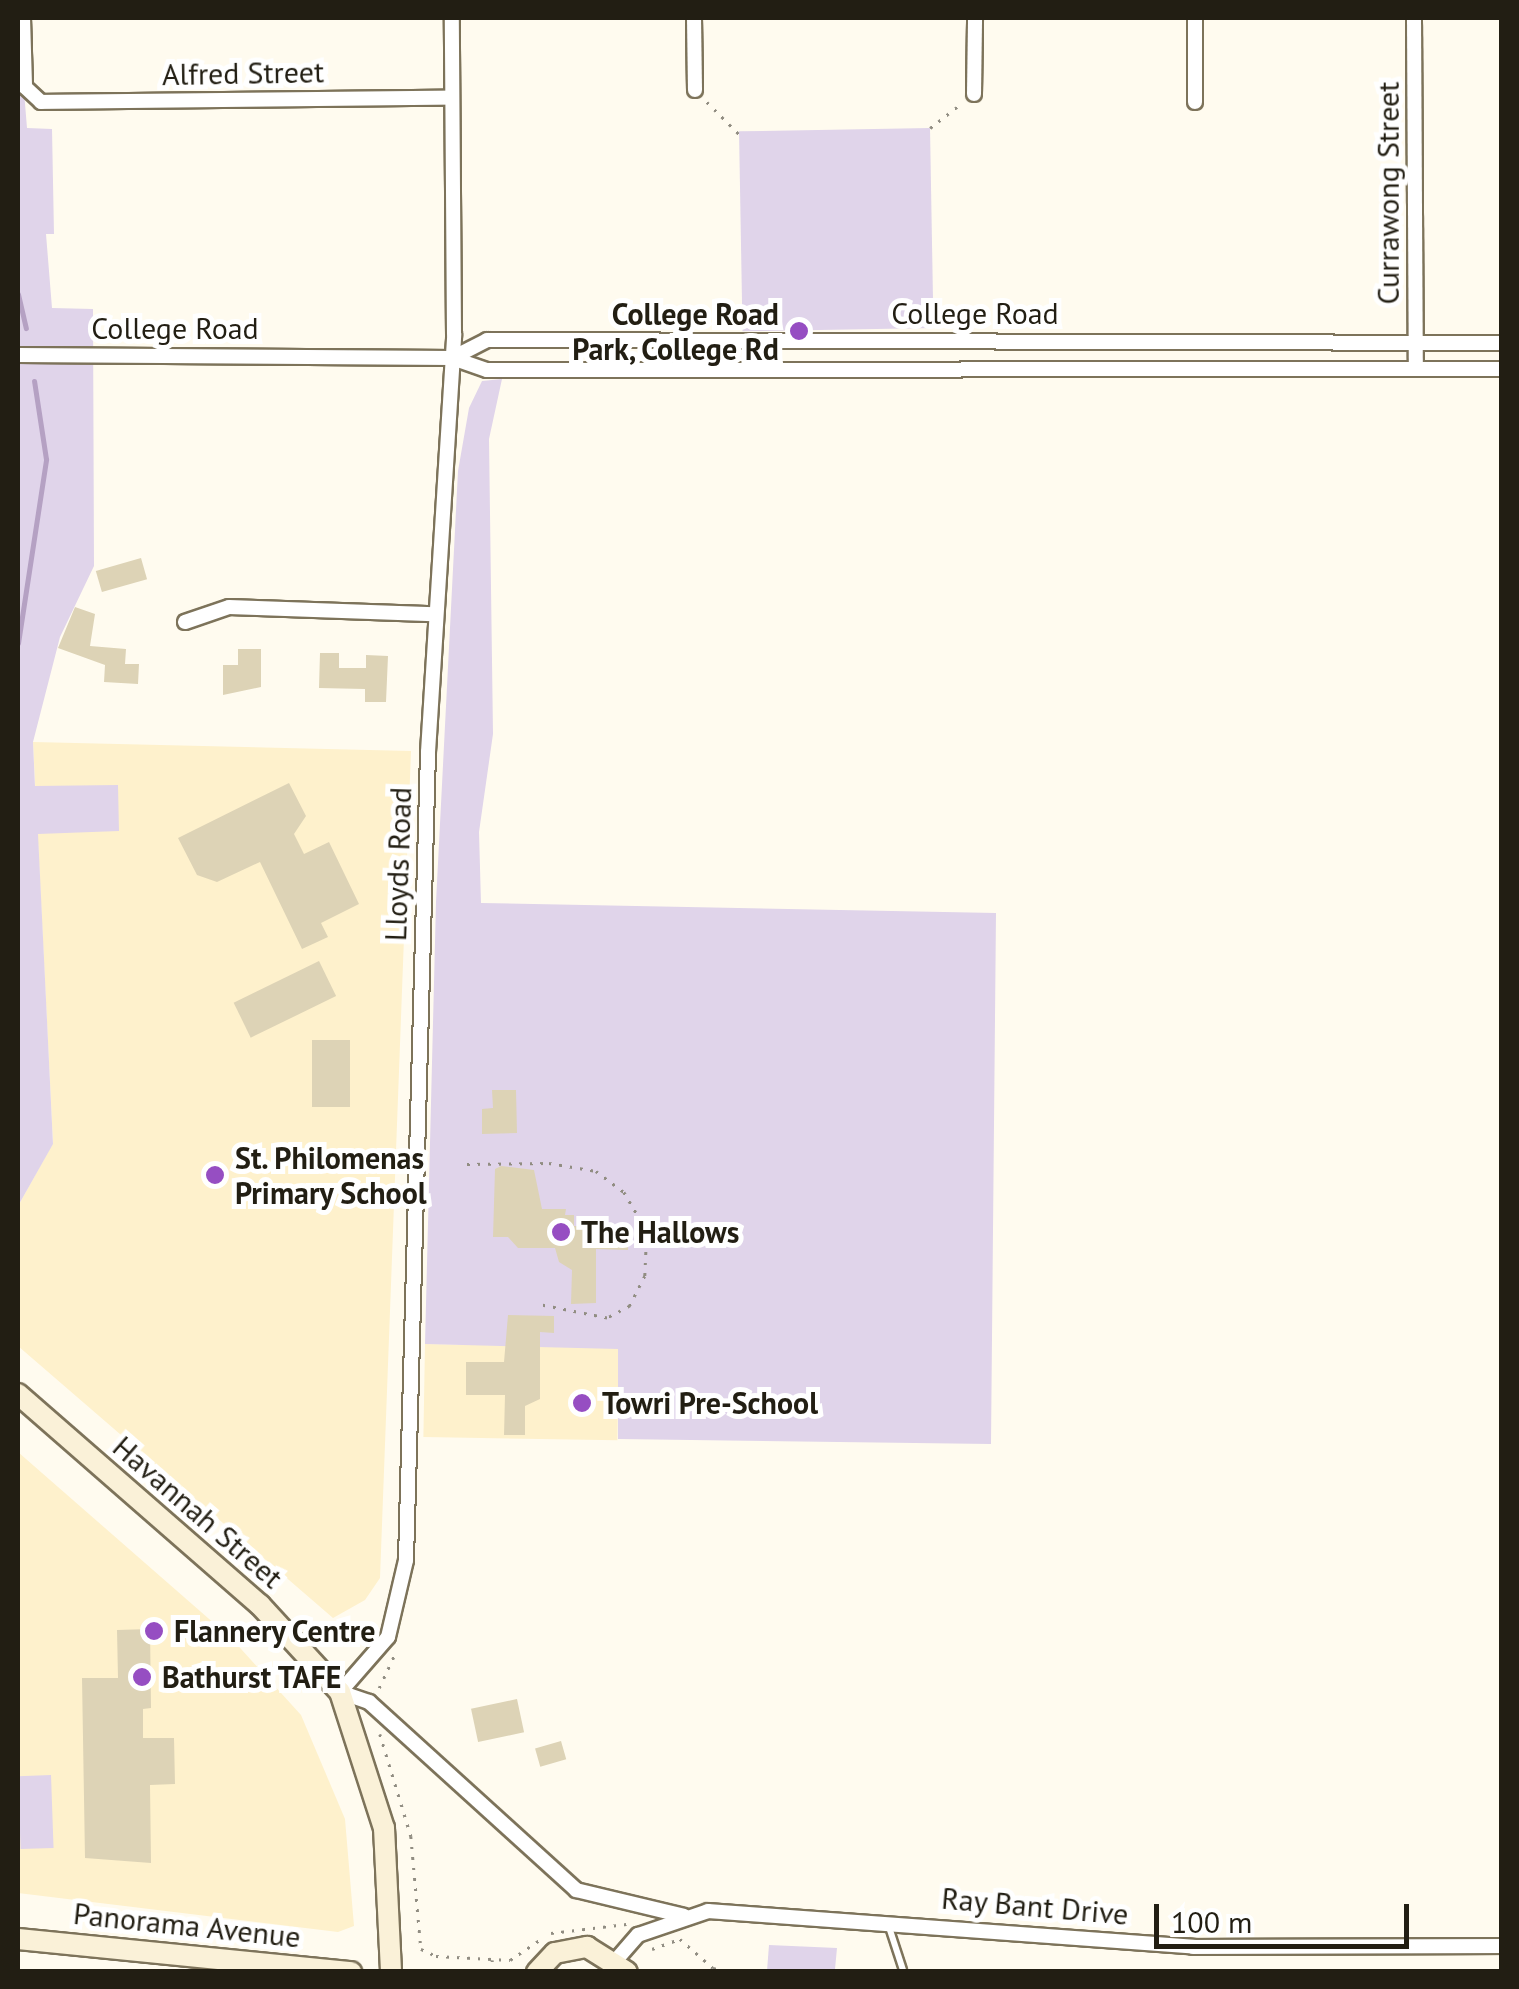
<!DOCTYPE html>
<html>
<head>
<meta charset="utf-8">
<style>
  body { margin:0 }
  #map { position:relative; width:1519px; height:1989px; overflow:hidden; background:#fffbef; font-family:"PT Sans",sans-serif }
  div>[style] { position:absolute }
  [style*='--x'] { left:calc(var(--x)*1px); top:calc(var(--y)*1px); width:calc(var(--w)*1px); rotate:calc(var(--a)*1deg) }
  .built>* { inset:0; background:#fef1cc; transform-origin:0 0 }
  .green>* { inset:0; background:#e0d4ea; transform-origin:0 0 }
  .stream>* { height:5px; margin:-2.5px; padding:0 2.5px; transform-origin:2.5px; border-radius:2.5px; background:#b5a1c3 }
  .building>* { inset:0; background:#ddd3b6; transform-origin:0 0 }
  .path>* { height:2.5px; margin-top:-1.25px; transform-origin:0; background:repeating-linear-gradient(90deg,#918d82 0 2.5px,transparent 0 10.5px) }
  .roads { filter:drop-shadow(2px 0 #7d735a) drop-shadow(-2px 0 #7d735a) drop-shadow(0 2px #7d735a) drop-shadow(0 -2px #7d735a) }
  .lane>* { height:6px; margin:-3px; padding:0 3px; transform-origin:3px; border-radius:3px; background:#fff }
  .street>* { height:14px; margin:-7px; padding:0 7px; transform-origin:7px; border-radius:7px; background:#fff }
  .secondary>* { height:20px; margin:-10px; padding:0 10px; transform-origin:10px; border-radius:10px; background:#faf1d8 }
  .dots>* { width:28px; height:28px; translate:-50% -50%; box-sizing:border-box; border:5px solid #fff; border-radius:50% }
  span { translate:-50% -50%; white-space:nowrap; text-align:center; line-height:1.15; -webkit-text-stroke:10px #fff; paint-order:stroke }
  .street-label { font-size:30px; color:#221e13 }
  .poi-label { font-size:30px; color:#221e13; font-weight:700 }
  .right { translate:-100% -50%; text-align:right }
  .left { translate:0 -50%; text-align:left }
  .frame { position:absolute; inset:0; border:20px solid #221e13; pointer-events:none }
  .scale { position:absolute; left:1154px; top:1904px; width:255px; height:45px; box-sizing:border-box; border:5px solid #221e13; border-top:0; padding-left:12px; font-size:30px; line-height:35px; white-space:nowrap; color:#221e13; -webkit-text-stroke:8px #fff; paint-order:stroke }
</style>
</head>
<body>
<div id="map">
  <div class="built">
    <div style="clip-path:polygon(33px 742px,411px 751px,380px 1578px,365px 1600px,333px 1618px,18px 1346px,18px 1206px,53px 1143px)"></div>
    <div style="left:425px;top:1344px;width:194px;height:93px;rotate:1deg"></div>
    <div style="clip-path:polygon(18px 1452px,232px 1639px,301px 1715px,345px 1819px,354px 1926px,338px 1932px,18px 1893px)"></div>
  </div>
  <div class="green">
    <div style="clip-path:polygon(18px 18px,27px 128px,52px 129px,54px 234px,46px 234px,52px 308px,93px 309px,94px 566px,60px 637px,33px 742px,35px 786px,118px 785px,119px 831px,38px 834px,53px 1144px,18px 1206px)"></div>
    <div style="left:930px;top:128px;width:200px;height:191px;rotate:89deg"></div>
    <div style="clip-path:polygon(502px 379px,489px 439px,493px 734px,479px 832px,481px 903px,996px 913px,991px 1444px,618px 1439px,618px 1349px,425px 1344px,436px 902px,458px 471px,469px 408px,482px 381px)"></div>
    <div style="left:51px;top:1775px;width:73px;height:33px;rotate:88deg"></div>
    <div style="clip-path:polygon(769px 1945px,837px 1948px,835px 1969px,767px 1971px)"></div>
  </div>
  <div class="stream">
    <div style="--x:18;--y:294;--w:35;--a:77"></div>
    <div style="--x:18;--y:643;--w:186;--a:-81.3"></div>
    <div style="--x:46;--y:459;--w:79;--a:-98.7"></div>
  </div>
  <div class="building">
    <div style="left:141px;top:558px;width:22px;height:47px;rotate:74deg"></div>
    <div style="clip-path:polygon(75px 607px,95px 614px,90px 646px,126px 649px,125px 664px,139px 664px,138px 684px,104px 682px,105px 665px,58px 648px)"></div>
    <div style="clip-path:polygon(238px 649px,261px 649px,261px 687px,223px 695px,223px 665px,238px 665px)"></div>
    <div style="clip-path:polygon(320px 653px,339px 653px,339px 668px,366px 668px,366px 655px,388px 656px,386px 702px,365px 702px,365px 689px,319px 688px)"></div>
    <div style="clip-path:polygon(289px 783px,306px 816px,294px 834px,304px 854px,329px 842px,359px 904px,321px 923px,328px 937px,302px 949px,260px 862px,217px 882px,197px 875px,178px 838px)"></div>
    <div style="left:319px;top:961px;width:39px;height:95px;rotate:64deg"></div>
    <div style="left:312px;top:1040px;width:38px;height:67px"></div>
    <div style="clip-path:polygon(492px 1090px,516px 1090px,517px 1133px,482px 1134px,482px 1109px,493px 1108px)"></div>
    <div style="clip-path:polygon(501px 1166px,534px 1170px,542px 1209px,566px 1209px,565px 1215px,574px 1215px,574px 1226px,629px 1227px,628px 1250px,596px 1249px,596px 1303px,571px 1304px,572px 1270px,559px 1262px,555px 1248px,518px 1248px,508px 1237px,493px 1237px,495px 1169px)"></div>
    <div style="clip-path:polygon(508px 1315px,554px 1316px,554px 1333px,540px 1332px,540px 1399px,525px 1406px,525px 1435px,504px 1435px,505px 1395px,466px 1395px,466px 1362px,504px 1362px)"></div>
    <div style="clip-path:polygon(150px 1629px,151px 1708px,143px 1709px,143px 1738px,174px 1738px,175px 1784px,150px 1785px,151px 1863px,85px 1858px,82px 1678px,118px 1678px,117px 1630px)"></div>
    <div style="left:517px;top:1699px;width:34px;height:47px;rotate:78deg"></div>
    <div style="left:561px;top:1741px;width:19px;height:27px;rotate:74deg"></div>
  </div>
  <div class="path">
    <div style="--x:707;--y:102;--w:45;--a:45"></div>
    <div style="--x:930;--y:128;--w:39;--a:-38"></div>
    <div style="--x:467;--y:1164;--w:82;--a:-0.7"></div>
    <div style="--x:549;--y:1163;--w:48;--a:9.7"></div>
    <div style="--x:596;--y:1171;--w:35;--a:37"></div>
    <div style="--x:624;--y:1192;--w:45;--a:59.5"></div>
    <div style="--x:647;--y:1231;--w:45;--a:92.5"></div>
    <div style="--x:645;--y:1276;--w:34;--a:117"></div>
    <div style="--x:630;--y:1306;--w:26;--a:152"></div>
    <div style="--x:607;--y:1318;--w:72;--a:-168.8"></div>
    <div style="--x:379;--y:1688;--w:40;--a:-65"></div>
    <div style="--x:380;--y:1734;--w:107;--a:73.1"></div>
    <div style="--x:411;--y:1836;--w:113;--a:84.9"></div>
    <div style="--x:421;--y:1949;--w:17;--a:25"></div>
    <div style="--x:436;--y:1956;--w:74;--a:3.1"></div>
    <div style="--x:510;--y:1960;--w:36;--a:-34"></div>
    <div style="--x:551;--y:1933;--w:76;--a:-6.8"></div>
    <div style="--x:652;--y:1949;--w:30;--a:-20"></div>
    <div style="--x:680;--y:1939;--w:44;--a:41.3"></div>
    <div style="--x:713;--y:1968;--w:19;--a:12"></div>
    <div style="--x:491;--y:1972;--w:12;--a:-85"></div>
  </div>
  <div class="roads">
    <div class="lane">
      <div style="--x:888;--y:1924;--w:48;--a:71.9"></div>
    </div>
    <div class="street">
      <div style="--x:23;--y:18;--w:69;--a:88.3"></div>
      <div style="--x:25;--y:87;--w:22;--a:43"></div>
      <div style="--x:41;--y:102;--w:411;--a:-0.6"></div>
      <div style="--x:694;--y:18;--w:72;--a:89.2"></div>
      <div style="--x:1195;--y:18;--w:84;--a:90"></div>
      <div style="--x:1414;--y:18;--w:350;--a:89.7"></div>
      <div style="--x:974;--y:94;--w:76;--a:-89.2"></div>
      <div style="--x:18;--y:355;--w:434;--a:0.4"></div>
      <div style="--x:452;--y:358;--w:37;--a:19"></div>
      <div style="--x:487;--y:370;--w:1015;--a:-0.06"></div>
      <div style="--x:452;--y:358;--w:39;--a:-27"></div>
      <div style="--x:487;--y:340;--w:1015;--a:0.17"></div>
      <div style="--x:185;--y:622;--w:46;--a:-18.8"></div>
      <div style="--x:229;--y:607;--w:205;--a:2"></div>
      <div style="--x:340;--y:1692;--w:73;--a:-48.9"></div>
      <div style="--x:388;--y:1637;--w:79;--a:-76.8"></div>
      <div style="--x:406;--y:1560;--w:808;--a:-88.44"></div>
      <div style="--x:428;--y:752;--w:419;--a:-86.4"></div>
      <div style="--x:454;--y:334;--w:316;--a:-90.4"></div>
      <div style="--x:340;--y:1692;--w:31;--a:19"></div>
      <div style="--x:369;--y:1702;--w:280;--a:42.2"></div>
      <div style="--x:576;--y:1890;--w:111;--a:13.5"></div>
      <div style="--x:617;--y:1959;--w:32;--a:-49"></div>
      <div style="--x:638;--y:1935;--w:74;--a:-18.9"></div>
      <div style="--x:708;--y:1911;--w:486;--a:4.2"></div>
      <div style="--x:1193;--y:1947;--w:309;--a:-0.2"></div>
    </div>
    <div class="secondary">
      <div style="--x:18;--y:1394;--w:321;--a:41.1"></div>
      <div style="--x:260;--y:1605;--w:118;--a:47.4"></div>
      <div style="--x:340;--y:1692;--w:143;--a:72.1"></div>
      <div style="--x:384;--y:1828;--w:144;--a:87.2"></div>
      <div style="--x:18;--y:1939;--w:335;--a:5.7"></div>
      <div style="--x:537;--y:1972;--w:26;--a:-47"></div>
      <div style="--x:555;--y:1953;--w:33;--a:-11"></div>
      <div style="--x:587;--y:1947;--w:47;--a:32"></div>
    </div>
  </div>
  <div class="dots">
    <div style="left:799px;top:331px;background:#964ec2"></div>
    <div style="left:215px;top:1175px;background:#964ec2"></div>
    <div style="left:561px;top:1232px;background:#964ec2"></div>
    <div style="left:582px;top:1403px;background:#964ec2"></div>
    <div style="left:154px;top:1631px;background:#964ec2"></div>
    <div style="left:142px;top:1677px;background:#964ec2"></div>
  </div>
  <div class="street-label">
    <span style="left:243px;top:73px;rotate:-1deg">Alfred Street</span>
    <span style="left:1388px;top:193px;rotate:-90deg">Currawong Street</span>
    <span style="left:975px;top:313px">College Road</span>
    <span style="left:175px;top:328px">College Road</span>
    <span style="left:398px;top:864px;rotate:-88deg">Lloyds Road</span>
    <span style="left:198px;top:1512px;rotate:41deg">Havannah Street</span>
    <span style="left:1035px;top:1906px;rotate:5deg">Ray Bant Drive</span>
    <span style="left:187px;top:1925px;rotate:6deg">Panorama Avenue</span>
  </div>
  <div class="poi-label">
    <span class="right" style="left:779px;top:331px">College Road<br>Park, College Rd</span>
    <span class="left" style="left:235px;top:1175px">St. Philomenas<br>Primary School</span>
    <span class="left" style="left:581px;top:1232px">The Hallows</span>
    <span class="left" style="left:602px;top:1403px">Towri Pre-School</span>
    <span class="left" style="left:174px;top:1631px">Flannery Centre</span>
    <span class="left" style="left:162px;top:1677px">Bathurst TAFE</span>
  </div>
  <div class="frame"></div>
  <div class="scale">100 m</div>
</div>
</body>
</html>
